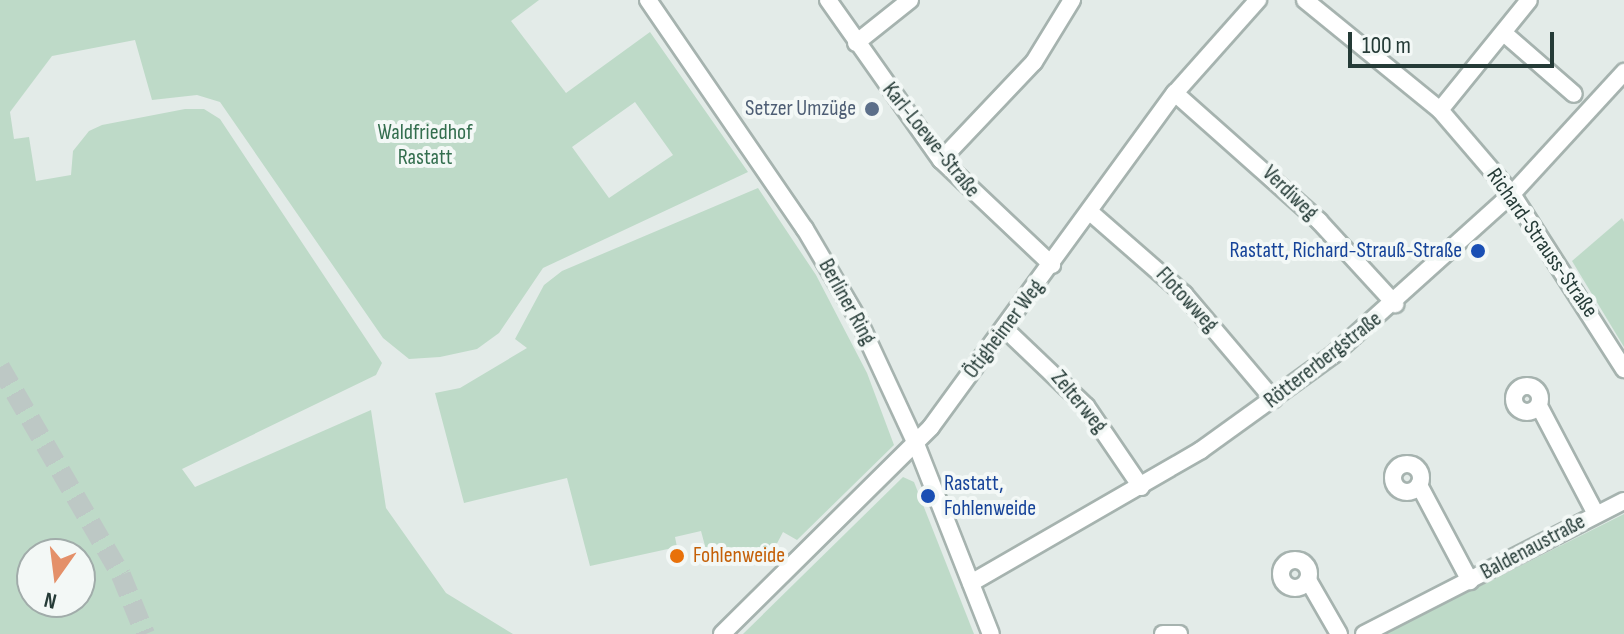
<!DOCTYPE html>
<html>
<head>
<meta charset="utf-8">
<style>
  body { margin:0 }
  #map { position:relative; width:1624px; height:634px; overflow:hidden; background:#e3ebe8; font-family:"Sofia Sans Condensed",sans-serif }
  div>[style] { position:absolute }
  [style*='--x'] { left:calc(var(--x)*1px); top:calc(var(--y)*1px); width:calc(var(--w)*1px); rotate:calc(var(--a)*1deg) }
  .green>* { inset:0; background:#bedac8 }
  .major-tunnel>* { height:20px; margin-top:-10px; transform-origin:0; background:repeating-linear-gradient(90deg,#bdc8c5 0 20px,transparent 0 30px) }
  .roads { filter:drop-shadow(2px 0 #a6b3af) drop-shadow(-2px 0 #a6b3af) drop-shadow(0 2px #a6b3af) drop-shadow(0 -2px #a6b3af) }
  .minor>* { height:16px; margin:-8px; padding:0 8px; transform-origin:8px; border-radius:8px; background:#fff }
  .minor>.ring { margin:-8px; padding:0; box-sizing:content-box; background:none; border:16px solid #fff; border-radius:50% }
  .dots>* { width:22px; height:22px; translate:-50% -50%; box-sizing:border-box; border:4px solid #f3f8f6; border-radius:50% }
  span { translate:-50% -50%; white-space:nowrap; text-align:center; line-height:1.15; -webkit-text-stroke:8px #f3f8f6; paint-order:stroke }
  .service-label { font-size:22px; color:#4e5e75 }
  .right { translate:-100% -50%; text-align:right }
  .park-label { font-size:22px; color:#336e4e }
  .street-label { font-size:22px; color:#253b37 }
  .transit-label { font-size:22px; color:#164399 }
  .left { translate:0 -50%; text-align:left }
  .food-label { font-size:22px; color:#c56008 }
  .north { position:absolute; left:16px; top:538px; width:80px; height:80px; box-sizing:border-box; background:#f3f8f6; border:2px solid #a1acaa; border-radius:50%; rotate:194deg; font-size:22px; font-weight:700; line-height:32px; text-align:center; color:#253b37 }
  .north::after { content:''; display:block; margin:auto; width:28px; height:36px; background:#e49069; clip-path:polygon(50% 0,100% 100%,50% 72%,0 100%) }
  .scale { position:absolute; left:1348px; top:32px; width:206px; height:36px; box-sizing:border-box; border:4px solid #253b37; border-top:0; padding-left:10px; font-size:24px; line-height:28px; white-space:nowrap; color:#253b37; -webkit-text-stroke:6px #f3f8f6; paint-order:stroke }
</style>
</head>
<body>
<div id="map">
  <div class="green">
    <div style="clip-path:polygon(evenodd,0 0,539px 0,511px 21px,566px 93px,650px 32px,748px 172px,543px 268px,499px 333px,477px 349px,440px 357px,409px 359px,383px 338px,220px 102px,197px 95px,152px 100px,135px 40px,52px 56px,10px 112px,14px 139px,29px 137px,36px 181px,71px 175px,73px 151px,89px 131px,102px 125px,185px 109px,204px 109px,220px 119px,382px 363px,376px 375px,182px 469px,195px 487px,371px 410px,386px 508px,446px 593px,513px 634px,0 634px,0 0,635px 102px,673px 155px,609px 198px,572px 147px,635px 102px,0 0,32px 554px,80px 554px,80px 602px,32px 602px,32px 554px)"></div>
    <div style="clip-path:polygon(758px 188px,816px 275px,867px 373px,894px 445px,797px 540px,783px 532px,772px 553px,739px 547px,708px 557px,701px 531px,675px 537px,677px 547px,590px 566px,567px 478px,464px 503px,435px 393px,460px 388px,527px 348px,515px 339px,544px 285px,562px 271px)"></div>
    <div style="clip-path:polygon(1622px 218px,1624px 222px,1624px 347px,1572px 261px)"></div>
    <div style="clip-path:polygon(903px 477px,914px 482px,974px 634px,743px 634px)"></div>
    <div style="clip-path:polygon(1624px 514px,1624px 634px,1384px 634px)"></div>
  </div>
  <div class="major-tunnel">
    <div style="--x:0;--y:367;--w:241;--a:59.8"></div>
    <div style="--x:121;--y:575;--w:64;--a:67.9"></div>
  </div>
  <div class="roads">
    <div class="minor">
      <div style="--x:648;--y:0;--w:278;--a:55.6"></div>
      <div style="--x:805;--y:229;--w:104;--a:59.5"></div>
      <div style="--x:858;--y:319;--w:138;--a:65.1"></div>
      <div style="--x:916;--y:444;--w:204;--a:68.5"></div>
      <div style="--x:828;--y:0;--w:196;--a:54.8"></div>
      <div style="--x:941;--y:160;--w:153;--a:43.4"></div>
      <div style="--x:1305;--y:0;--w:174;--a:39.2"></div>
      <div style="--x:1440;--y:110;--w:111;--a:49.4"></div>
      <div style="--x:1512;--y:194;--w:208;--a:57.4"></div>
      <div style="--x:1505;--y:34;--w:91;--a:41"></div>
      <div style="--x:856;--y:43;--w:69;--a:-38.5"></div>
      <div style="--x:1175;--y:93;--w:193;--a:41.6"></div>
      <div style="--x:1319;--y:221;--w:113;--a:47.5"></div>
      <div style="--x:1440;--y:110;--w:141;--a:-51"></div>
      <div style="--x:941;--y:160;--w:135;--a:-46.5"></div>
      <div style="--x:1034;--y:62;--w:73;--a:-58.5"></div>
      <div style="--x:1090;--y:212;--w:125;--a:41.1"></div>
      <div style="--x:1184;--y:294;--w:138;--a:49.7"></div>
      <div style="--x:1004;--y:328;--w:113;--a:43.6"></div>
      <div style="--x:1086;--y:406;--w:98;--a:55.8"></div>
      <div class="ring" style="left:1514px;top:386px;width:10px;height:10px"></div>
      <div style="--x:1539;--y:406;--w:122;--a:62.2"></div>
      <div class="ring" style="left:1393px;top:464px;width:12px;height:12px"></div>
      <div style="--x:1419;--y:485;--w:109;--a:62"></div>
      <div class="ring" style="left:1281px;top:560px;width:12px;height:12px"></div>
      <div style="--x:1308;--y:580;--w:62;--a:60.1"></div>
      <div style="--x:971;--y:583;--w:266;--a:-30"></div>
      <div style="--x:1201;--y:450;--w:164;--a:-35.8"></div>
      <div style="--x:1334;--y:354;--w:239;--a:-42"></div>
      <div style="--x:1512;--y:194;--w:166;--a:-47.4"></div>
      <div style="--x:722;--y:634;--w:294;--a:-44.7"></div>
      <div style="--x:931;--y:427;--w:414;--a:-53.9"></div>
      <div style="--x:1175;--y:93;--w:125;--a:-48.3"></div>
      <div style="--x:1163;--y:634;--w:16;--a:0"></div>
      <div style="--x:1364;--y:634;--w:292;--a:-27.1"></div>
    </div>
  </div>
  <div class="dots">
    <div style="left:872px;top:109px;background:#5c6f8a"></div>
    <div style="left:1478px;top:251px;background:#1a4fb4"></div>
    <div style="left:928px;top:496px;background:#1a4fb4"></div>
    <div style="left:677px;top:556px;background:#e8710a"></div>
  </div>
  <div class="service-label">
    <span class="right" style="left:856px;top:109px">Setzer Umzüge</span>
  </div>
  <div class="park-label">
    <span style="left:425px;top:145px">Waldfriedhof<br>Rastatt</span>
  </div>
  <div class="street-label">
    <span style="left:931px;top:140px;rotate:51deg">Karl-Loewe-Straße</span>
    <span style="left:1290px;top:193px;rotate:44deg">Verdiweg</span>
    <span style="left:1542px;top:243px;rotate:55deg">Richard-Strauss-Straße</span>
    <span style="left:1187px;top:300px;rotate:47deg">Flotowweg</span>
    <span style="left:847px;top:302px;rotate:61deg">Berliner Ring</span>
    <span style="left:1004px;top:329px;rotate:-53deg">Ötigheimer Weg</span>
    <span style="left:1323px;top:360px;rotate:-38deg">Röttererbergstraße</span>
    <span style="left:1079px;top:402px;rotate:50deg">Zelterweg</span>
    <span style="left:1533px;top:547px;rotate:-28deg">Baldenaustraße</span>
  </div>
  <div class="transit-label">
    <span class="right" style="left:1462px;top:251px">Rastatt, Richard-Strauß-Straße</span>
    <span class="left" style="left:944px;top:496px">Rastatt,<br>Fohlenweide</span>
  </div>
  <div class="food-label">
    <span class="left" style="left:693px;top:556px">Fohlenweide</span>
  </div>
  <div class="north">N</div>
  <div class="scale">100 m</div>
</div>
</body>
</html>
